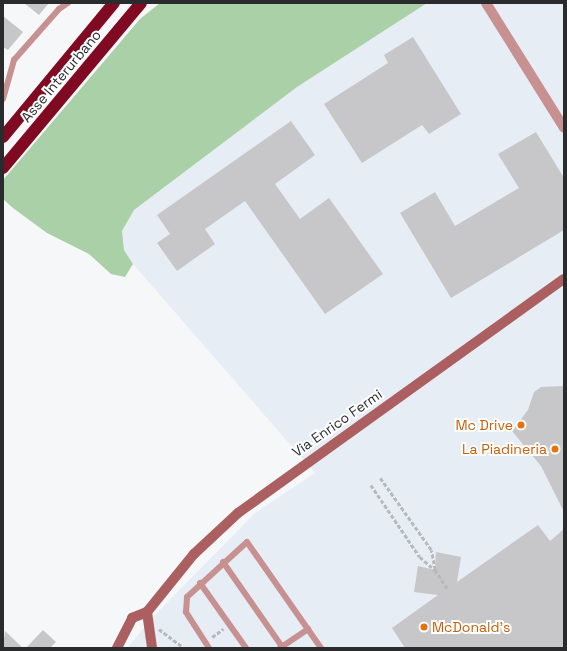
<!DOCTYPE html>
<html>
<head>
<meta charset="utf-8">
<style>
  body { margin:0 }
  #map { position:relative; width:567px; height:651px; overflow:hidden; background:#f6f7f9; font-family:"Space Grotesk",sans-serif }
  div>[style] { position:absolute }
  [style*='--x'] { left:calc(var(--x)*1px); top:calc(var(--y)*1px); width:calc(var(--w)*1px); rotate:calc(var(--a)*1deg) }
  .built>* { inset:0; background:#e6edf5 }
  .green>* { inset:0; background:#a9d0a6 }
  .building>* { inset:0; background:#c7c6c8 }
  .path>* { height:2.5px; margin-top:-1.25px; transform-origin:0; background:repeating-linear-gradient(90deg,#b8b9bb 0 4px,transparent 0 6px) }
  .lane>* { height:6px; margin:-3px; padding:0 3px; transform-origin:3px; border-radius:3px; background:#c79191 }
  .street>* { height:10px; margin:-5px; padding:0 5px; transform-origin:5px; border-radius:5px; background:#c79191 }
  .secondary>* { height:10px; margin:-5px; padding:0 5px; transform-origin:5px; border-radius:5px; background:#ab5f60 }
  .highway>* { height:12px; margin:-6px; padding:0 6px; transform-origin:6px; border-radius:6px; background:#7f0a21 }
  .dots>* { width:11px; height:11px; translate:-50% -50%; box-sizing:border-box; border:2px solid #fff; border-radius:50% }
  span { translate:-50% -50%; white-space:nowrap; text-align:center; line-height:1.15; -webkit-text-stroke:4px #fff; paint-order:stroke }
  .street-label { font-size:14px; color:#2a2b2c }
  .food-label { font-size:14px; color:#c56008 }
  .right { translate:-100% -50%; text-align:right }
  .left { translate:0 -50%; text-align:left }
  .frame { position:absolute; inset:0; border:4px solid #2a2b2c; pointer-events:none }
</style>
</head>
<body>
<div id="map">
  <div class="built">
    <div style="clip-path:polygon(427px 3px,564px 3px,564px 648px,127px 648px,155px 615px,255px 513px,315px 473px,133px 264px,124px 250px,122px 231px,134px 210px,297px 87px)"></div>
  </div>
  <div class="green">
    <div style="clip-path:polygon(160px 3px,427px 3px,297px 87px,134px 210px,122px 231px,124px 250px,133px 264px,125px 277px,111px 274px,89px 254px,47px 233px,13px 208px,3px 199px,3px 180px,140px 19px)"></div>
  </div>
  <div class="building">
    <div style="clip-path:polygon(24px 3px,49px 3px,39px 15px)"></div>
    <div style="clip-path:polygon(3px 16px,23px 32px,8px 50px,3px 47px)"></div>
    <div style="clip-path:polygon(413px 37px,461px 114px,429px 134px,422px 125px,362px 163px,324px 104px,388px 63px,384px 55px)"></div>
    <div style="clip-path:polygon(291px 121px,315px 155px,275px 184px,300px 219px,329px 198px,383px 274px,325px 314px,245px 201px,205px 229px,215px 244px,177px 271px,157px 243px,170px 234px,157px 215px)"></div>
    <div style="clip-path:polygon(536px 132px,564px 178px,564px 230px,451px 298px,400px 213px,435px 192px,455px 226px,519px 188px,498px 154px)"></div>
    <div style="clip-path:polygon(564px 386px,564px 512px,541px 466px,512px 431px,528px 410px,534px 392px,541px 387px)"></div>
    <div style="clip-path:polygon(538px 525px,550px 541px,564px 529px,564px 648px,405px 648px,392px 628px,438px 595px,414px 592px,418px 566px,435px 570px,436px 552px,461px 557px,457px 582px)"></div>
    <div style="clip-path:polygon(43px 630px,56px 642px,50px 648px,26px 648px)"></div>
    <div style="clip-path:polygon(5px 631px,23px 648px,3px 648px)"></div>
  </div>
  <div class="path">
    <div style="--x:371;--y:485;--w:87;--a:55.8"></div>
    <div style="--x:420;--y:557;--w:20;--a:41"></div>
    <div style="--x:435;--y:570;--w:20;--a:-101"></div>
    <div style="--x:431;--y:550;--w:88;--a:-125.3"></div>
    <div style="--x:435;--y:570;--w:23;--a:56"></div>
    <div style="--x:159;--y:629;--w:31;--a:37"></div>
    <div style="--x:212;--y:637;--w:14;--a:-36"></div>
  </div>
  <div class="lane">
    <div style="--x:3;--y:99;--w:41;--a:-74.2"></div>
    <div style="--x:14;--y:60;--w:68;--a:-48.6"></div>
    <div style="--x:59;--y:9;--w:11;--a:-34"></div>
    <div style="--x:223;--y:562;--w:105;--a:55.1"></div>
    <div style="--x:200;--y:583;--w:80;--a:54.7"></div>
    <div style="--x:209;--y:648;--w:43;--a:-122.6"></div>
    <div style="--x:186;--y:612;--w:15;--a:-86"></div>
    <div style="--x:187;--y:597;--w:81;--a:-42.5"></div>
    <div style="--x:247;--y:542;--w:129;--a:55.1"></div>
    <div style="--x:280;--y:648;--w:34;--a:-34"></div>
  </div>
  <div class="street">
    <div style="--x:486;--y:3;--w:147;--a:58"></div>
  </div>
  <div class="secondary">
    <div style="--x:147;--y:612;--w:36;--a:82"></div>
    <div style="--x:117;--y:648;--w:34;--a:-63"></div>
    <div style="--x:132;--y:618;--w:16;--a:-22"></div>
    <div style="--x:147;--y:612;--w:75;--a:-51"></div>
    <div style="--x:194;--y:554;--w:60;--a:-43"></div>
    <div style="--x:238;--y:513;--w:401;--a:-35.7"></div>
  </div>
  <div class="highway">
    <div style="--x:3;--y:137;--w:174;--a:-50.4"></div>
    <div style="--x:3;--y:168;--w:215;--a:-50.1"></div>
  </div>
  <div class="dots">
    <div style="left:521px;top:425px;background:#e8710a"></div>
    <div style="left:555px;top:449px;background:#e8710a"></div>
    <div style="left:424px;top:627px;background:#e8710a"></div>
  </div>
  <div class="street-label">
    <span style="left:61px;top:76px;rotate:-50deg">Asse Interurbano</span>
    <span style="left:337px;top:423px;rotate:-35deg">Via Enrico Fermi</span>
  </div>
  <div class="food-label">
    <span class="right" style="left:513px;top:425px">Mc Drive</span>
    <span class="right" style="left:547px;top:449px">La Piadineria</span>
    <span class="left" style="left:432px;top:627px">McDonald's</span>
  </div>
  <div class="frame"></div>
</div>
</body>
</html>
